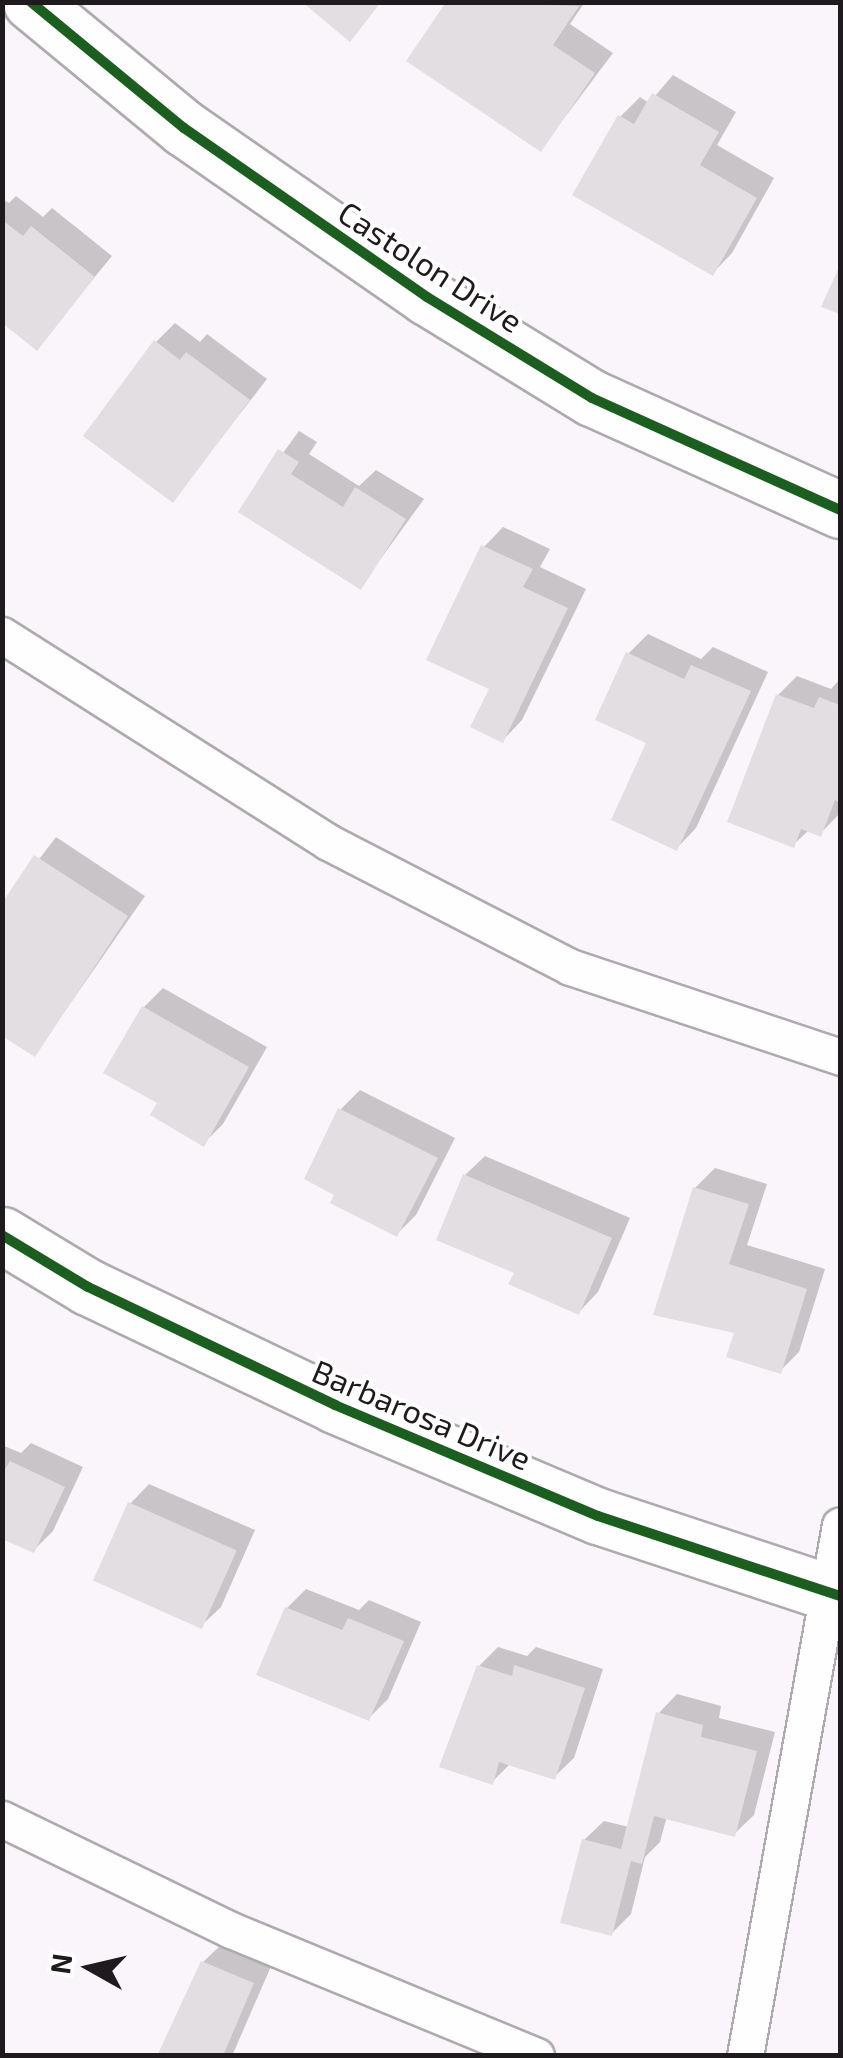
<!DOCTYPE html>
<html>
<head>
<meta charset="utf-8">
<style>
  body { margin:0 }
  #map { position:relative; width:843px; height:2058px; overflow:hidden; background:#faf5fa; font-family:"Exo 2",sans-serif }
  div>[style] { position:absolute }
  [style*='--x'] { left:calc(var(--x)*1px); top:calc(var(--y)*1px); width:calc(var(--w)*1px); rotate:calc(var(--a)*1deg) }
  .shadow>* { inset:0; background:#0003 }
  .building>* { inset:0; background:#e3dee2; transform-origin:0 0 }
  .roads { filter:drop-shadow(2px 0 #aeaaae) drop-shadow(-2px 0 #aeaaae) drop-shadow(0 2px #aeaaae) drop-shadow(0 -2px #aeaaae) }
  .service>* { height:35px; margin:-17.5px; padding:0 17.5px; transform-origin:17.5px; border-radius:17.5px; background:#fefefe }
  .minor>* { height:55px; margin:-27.5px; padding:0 27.5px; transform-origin:27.5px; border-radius:27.5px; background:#fefefe }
  .cycleway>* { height:10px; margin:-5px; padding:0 5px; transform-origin:5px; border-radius:5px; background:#1b5e20 }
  span { translate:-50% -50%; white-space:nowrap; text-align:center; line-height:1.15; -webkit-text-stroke:8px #fff; paint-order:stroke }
  .street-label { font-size:32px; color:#1f1a1e }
  .frame { position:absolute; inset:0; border:5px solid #1f1a1e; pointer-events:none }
  .north { position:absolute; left:40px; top:1918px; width:100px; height:100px; -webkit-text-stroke:8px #fff; paint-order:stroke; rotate:278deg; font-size:28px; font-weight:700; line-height:40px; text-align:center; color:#1f1a1e }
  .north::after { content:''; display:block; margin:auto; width:35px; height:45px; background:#1f1a1e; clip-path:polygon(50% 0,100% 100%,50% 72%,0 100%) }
</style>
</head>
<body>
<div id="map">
  <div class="shadow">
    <div style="clip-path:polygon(449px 2px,585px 2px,570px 24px,613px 53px,541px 149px)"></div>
    <div style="clip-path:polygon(673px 75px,736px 112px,717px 145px,774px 178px,732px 253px,713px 273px,620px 117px,640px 97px,649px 103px)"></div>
    <div style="clip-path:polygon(16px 196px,43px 217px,52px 208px,112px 256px,37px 347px,2px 320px,2px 199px,9px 203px)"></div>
    <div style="clip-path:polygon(175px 323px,200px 342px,207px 334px,267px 379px,173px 500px,156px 342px)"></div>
    <div style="clip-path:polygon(299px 431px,317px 442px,309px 454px,359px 486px,376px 470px,424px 499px,361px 586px,241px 511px)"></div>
    <div style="clip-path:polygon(503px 527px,550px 549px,540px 567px,586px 589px,522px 720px,503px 740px,484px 547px)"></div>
    <div style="clip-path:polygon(648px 634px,701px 659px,713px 647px,768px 672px,696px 828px,677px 848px,628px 654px)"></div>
    <div style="clip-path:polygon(797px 676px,831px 689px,840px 679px,840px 813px,820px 834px,809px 830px,793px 845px,778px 695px)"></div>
    <div style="clip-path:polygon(56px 837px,145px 896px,35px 1054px,2px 908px)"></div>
    <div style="clip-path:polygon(163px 988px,267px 1047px,223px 1124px,204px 1143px,160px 1102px,144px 1007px)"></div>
    <div style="clip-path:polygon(360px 1090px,455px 1138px,416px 1215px,397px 1234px,338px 1194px,340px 1110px)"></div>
    <div style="clip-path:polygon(485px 1156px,630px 1218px,598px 1292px,579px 1312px,517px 1272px,465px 1175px)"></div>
    <div style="clip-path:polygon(715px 1168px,767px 1184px,747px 1245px,825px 1269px,799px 1352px,780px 1371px,738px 1331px,695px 1188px)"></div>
    <div style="clip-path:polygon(31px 1443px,83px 1467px,53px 1531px,34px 1550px,2px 1536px,2px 1445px,21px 1453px)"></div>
    <div style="clip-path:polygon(149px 1484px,255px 1530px,221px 1607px,201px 1626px,130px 1504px)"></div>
    <div style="clip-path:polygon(306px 1589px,359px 1610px,369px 1600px,421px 1622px,388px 1699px,369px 1718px,287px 1608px)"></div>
    <div style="clip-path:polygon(498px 1647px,527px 1656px,536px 1647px,603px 1669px,574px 1758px,554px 1777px,511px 1763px,492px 1782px,479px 1666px)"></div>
    <div style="clip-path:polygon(677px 1694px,721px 1706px,719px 1718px,775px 1732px,754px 1815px,734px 1834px,667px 1816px,660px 1842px,645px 1857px,631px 1914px,611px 1934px,584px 1840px,604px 1821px,629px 1827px,658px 1714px)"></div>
    <div style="clip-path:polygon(223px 1943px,272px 1964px,232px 2056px,160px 2056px,203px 1962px)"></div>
  </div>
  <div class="building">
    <div style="clip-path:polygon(302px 2px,381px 2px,350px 42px)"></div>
    <div style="clip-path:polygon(446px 2px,579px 6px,553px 45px,595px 73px,541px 152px,406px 61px)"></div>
    <div style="clip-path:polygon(652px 93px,719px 132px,700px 165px,757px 198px,713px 276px,572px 195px,618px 115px,634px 124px)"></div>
    <div style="clip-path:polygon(2px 220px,23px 236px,31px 226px,95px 277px,37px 351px,2px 323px)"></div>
    <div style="clip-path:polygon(840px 265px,840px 314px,821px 307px)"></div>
    <div style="clip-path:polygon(154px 340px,180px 360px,186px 352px,250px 400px,173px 503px,83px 436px)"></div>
    <div style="clip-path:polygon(278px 449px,299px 462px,291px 474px,343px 507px,355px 487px,406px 519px,361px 590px,238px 512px)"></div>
    <div style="clip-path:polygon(481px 545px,533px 569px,523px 587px,568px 608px,503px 743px,470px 727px,489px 689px,426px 660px)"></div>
    <div style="clip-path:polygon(626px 652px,684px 679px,691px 665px,751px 691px,677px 851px,611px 820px,646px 743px,595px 720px)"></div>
    <div style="clip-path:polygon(776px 694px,814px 708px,819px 697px,840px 705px,840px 803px,835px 800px,821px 837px,801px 829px,794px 848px,727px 822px)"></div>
    <div style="clip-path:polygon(34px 855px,128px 916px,35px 1057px,2px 1036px,2px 903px)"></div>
    <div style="clip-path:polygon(142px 1006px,249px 1067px,204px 1147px,150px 1115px,157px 1103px,103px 1073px)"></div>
    <div style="clip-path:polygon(338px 1108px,438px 1158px,397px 1237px,330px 1203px,334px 1195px,304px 1179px)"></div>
    <div style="clip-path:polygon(463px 1174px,612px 1238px,579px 1315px,508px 1284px,514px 1273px,436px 1240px)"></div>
    <div style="clip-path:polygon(693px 1187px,749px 1204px,729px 1264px,807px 1289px,781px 1374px,726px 1357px,734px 1333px,653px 1315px)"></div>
    <div style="clip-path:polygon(10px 1461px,65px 1487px,34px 1553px,2px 1539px,2px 1474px)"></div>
    <div style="left:128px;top:1502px;width:119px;height:86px;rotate:24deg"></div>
    <div style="clip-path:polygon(285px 1607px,342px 1630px,348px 1618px,404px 1641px,369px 1721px,256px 1675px)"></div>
    <div style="clip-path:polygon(477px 1665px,512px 1676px,514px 1665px,585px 1688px,555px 1780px,499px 1762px,493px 1785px,439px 1767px)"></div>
    <div style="clip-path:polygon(656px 1712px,703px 1725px,701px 1737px,757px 1751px,735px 1837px,654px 1816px,642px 1864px,631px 1861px,612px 1936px,560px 1923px,582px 1839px,621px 1849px)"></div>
    <div style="clip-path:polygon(201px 1961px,254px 1983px,223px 2056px,157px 2056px)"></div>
  </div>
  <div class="roads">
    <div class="service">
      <div style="--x:2;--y:635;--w:386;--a:32.4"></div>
      <div style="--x:328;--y:842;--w:272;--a:27.3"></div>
      <div style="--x:570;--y:967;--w:285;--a:18.4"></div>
      <div style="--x:2;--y:1819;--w:254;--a:25.9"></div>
      <div style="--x:231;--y:1930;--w:330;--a:22.4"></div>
      <div style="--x:745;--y:2056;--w:539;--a:-79.86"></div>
    </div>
    <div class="minor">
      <div style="--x:31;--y:2;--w:198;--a:39.5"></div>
      <div style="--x:184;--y:128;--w:296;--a:34.8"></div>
      <div style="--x:427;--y:297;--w:193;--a:31.5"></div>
      <div style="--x:592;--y:398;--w:272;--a:24.3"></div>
      <div style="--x:2;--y:1235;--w:100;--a:31.2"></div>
      <div style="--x:88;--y:1287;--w:274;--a:25.5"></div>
      <div style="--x:335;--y:1405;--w:285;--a:22.9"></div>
      <div style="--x:598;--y:1516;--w:255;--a:18.3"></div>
    </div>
  </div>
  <div class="cycleway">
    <div style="--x:31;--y:2;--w:198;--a:39.5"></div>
    <div style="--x:184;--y:128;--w:296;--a:34.8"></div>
    <div style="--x:427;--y:297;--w:193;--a:31.5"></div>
    <div style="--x:592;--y:398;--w:272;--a:24.3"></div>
    <div style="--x:2;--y:1235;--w:100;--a:31.2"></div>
    <div style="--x:88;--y:1287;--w:274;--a:25.5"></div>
    <div style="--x:335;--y:1405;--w:285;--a:22.9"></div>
    <div style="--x:598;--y:1516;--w:255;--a:18.3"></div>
  </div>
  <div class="street-label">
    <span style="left:431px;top:266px;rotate:33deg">Castolon Drive</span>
    <span style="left:422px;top:1414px;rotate:23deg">Barbarosa Drive</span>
  </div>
  <div class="frame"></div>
  <div class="north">N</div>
</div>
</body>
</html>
